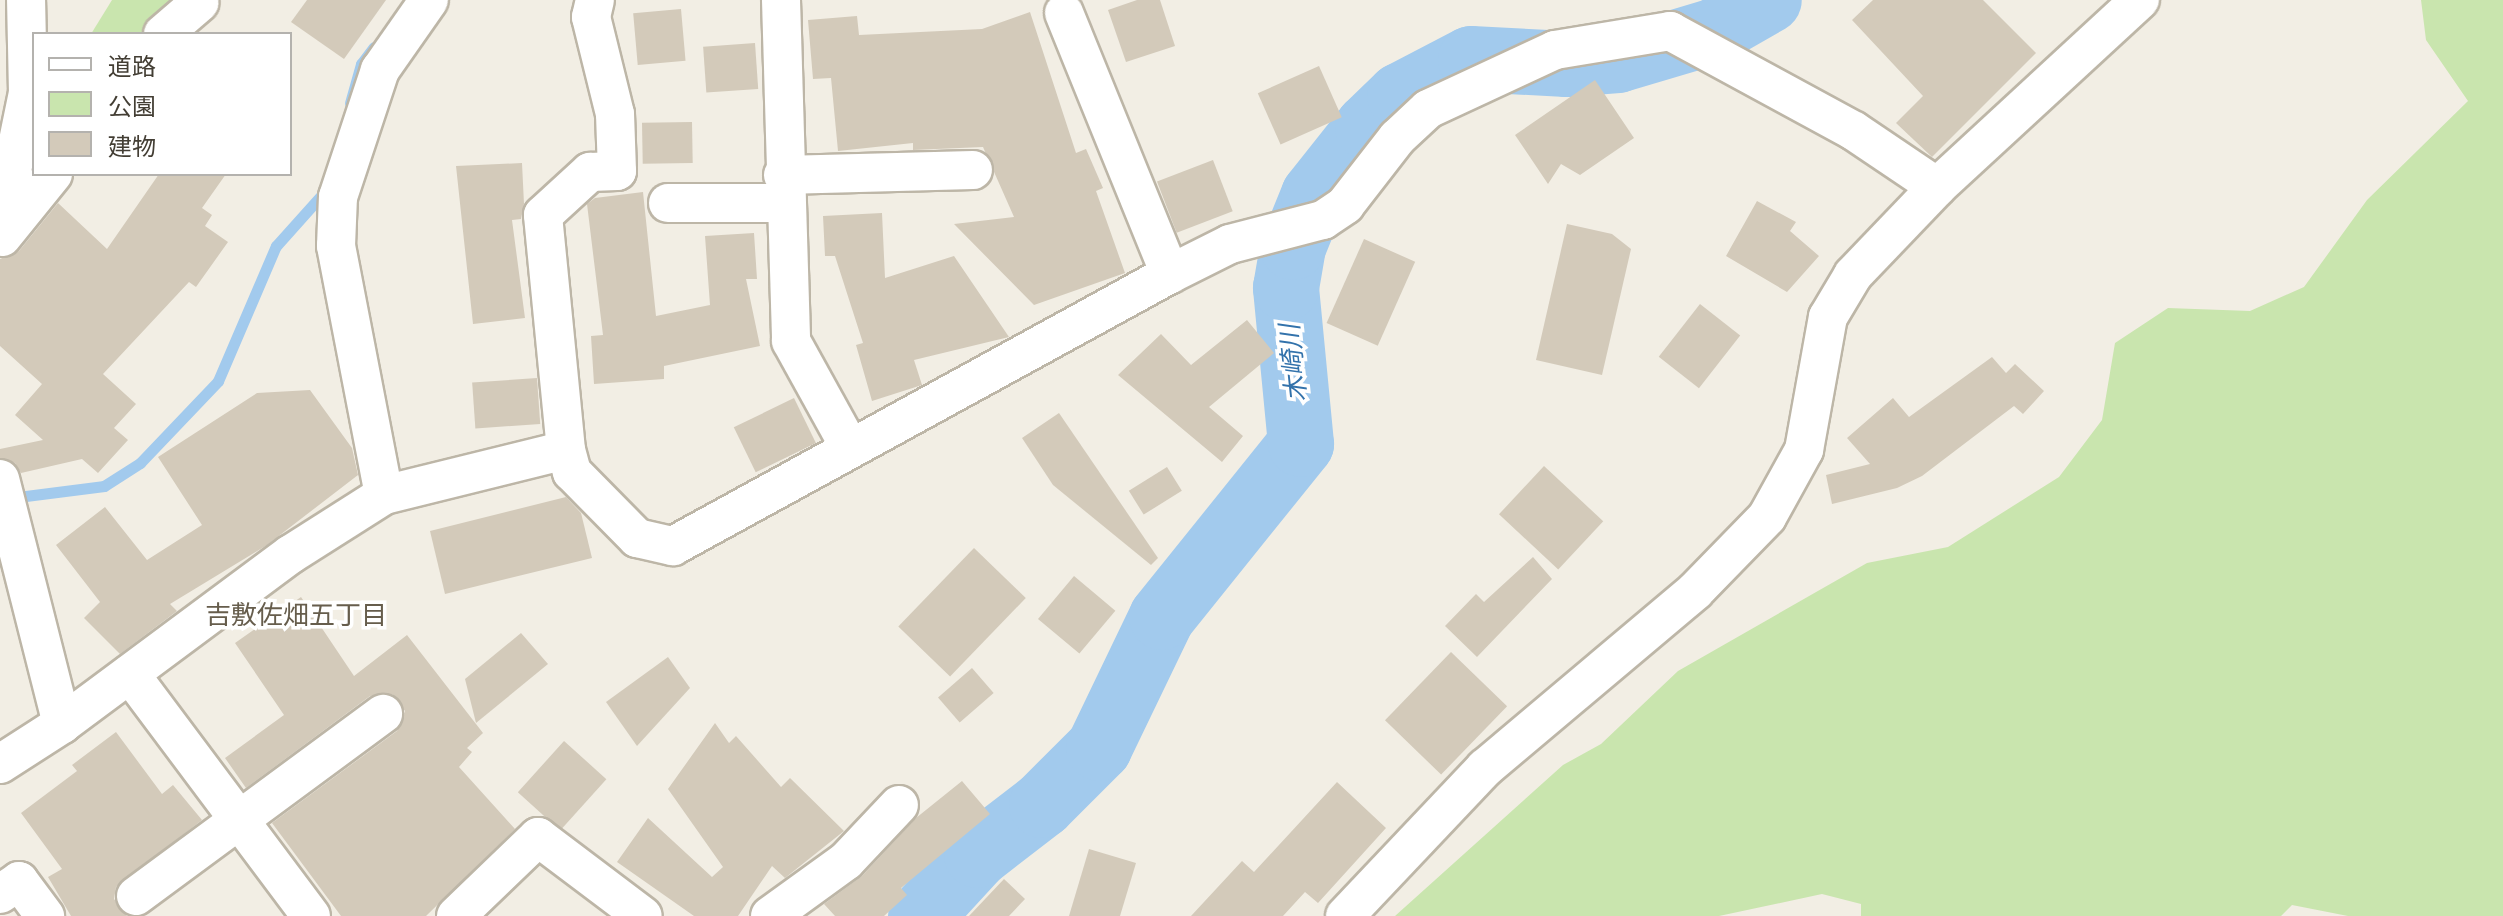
<!DOCTYPE html>
<html>
<head>
<meta charset="utf-8">
<style>
  body { margin:0 }
  #map { position:relative; width:2503px; height:916px; overflow:hidden; background:#f2eee4; font-family:Rubik,"Noto Sans JP",sans-serif }
  div>[style] { position:absolute }
  [style*='--x'] { left:calc(var(--x)*1px); top:calc(var(--y)*1px); width:calc(var(--w)*1px); rotate:calc(var(--a)*1deg) }
  .green>* { inset:0; background:#c9e5ae }
  .stream>* { height:11px; margin:-5.5px; padding:0 5.5px; transform-origin:5.5px; border-radius:5.5px; background:#a2caed }
  .river>* { height:66px; margin:-33px; padding:0 33px; transform-origin:33px; border-radius:33px; background:#a2caed }
  .building>* { inset:0; background:#d3caba; transform-origin:0 0 }
  .roads { filter:drop-shadow(2px 0 #bdb6a7) drop-shadow(-2px 0 #bdb6a7) drop-shadow(0 2px #bdb6a7) drop-shadow(0 -2px #bdb6a7) }
  .minor>* { height:38px; margin:-19px; padding:0 19px; transform-origin:19px; border-radius:19px; background:#fff }
  span { translate:-50% -50%; white-space:nowrap; text-align:center; line-height:1.15; -webkit-text-stroke:7px #fff; paint-order:stroke }
  .water-label { font-size:26px; color:#3272ab; font-style:italic }
  .neighbourhood-label { font-size:26px; color:#665d4c }
  .legend { position:absolute; left:32px; top:32px; width:260px; height:144px; box-sizing:border-box; background:#fff; border:2px solid #b4b2ae; margin:0; padding:10px 14px; list-style:none; font-size:24px; color:#433e34 }
  .legend li { display:flex; align-items:center; gap:16px; height:40px }
  .legend b { width:40px; border:2px solid #b4b2ae }
</style>
</head>
<body>
<div id="map">
  <div class="green">
    <div style="clip-path:polygon(112px 0,177px 0,140px 34px,91px 34px)"></div>
    <div style="clip-path:polygon(2421px 0,2503px 0,2503px 916px,2348px 916px,2292px 905px,2281px 916px,1861px 916px,1861px 904px,1822px 894px,1719px 916px,1395px 916px,1563px 765px,1601px 744px,1678px 671px,1867px 563px,1948px 547px,2059px 477px,2102px 420px,2115px 343px,2168px 308px,2250px 311px,2304px 287px,2367px 200px,2468px 101px,2426px 40px)"></div>
  </div>
  <div class="stream">
    <div style="--x:350;--y:103;--w:41;--a:-74.2"></div>
    <div style="--x:361;--y:64;--w:21;--a:-53"></div>
    <div style="--x:10;--y:498;--w:95;--a:-7.3"></div>
    <div style="--x:104;--y:486;--w:43;--a:-32.6"></div>
    <div style="--x:140;--y:463;--w:113;--a:-46.4"></div>
    <div style="--x:218;--y:381;--w:147;--a:-66.8"></div>
    <div style="--x:276;--y:246;--w:75;--a:-48.2"></div>
  </div>
  <div class="river">
    <div style="--x:921;--y:916;--w:83;--a:-47.4"></div>
    <div style="--x:977;--y:855;--w:82;--a:-37.6"></div>
    <div style="--x:1042;--y:805;--w:81;--a:-45"></div>
    <div style="--x:1099;--y:748;--w:145;--a:-64.3"></div>
    <div style="--x:1162;--y:617;--w:222;--a:-51.2"></div>
    <div style="--x:1301;--y:444;--w:157;--a:-95.5"></div>
    <div style="--x:1286;--y:288;--w:42;--a:-80.3"></div>
    <div style="--x:1293;--y:247;--w:56;--a:-68"></div>
    <div style="--x:1314;--y:195;--w:87;--a:-51.5"></div>
    <div style="--x:1368;--y:127;--w:45;--a:-44.1"></div>
    <div style="--x:1400;--y:96;--w:80;--a:-27.5"></div>
    <div style="--x:1471;--y:59;--w:96;--a:3"></div>
    <div style="--x:1567;--y:64;--w:51;--a:-4.5"></div>
    <div style="--x:1618;--y:60;--w:101;--a:-16.6"></div>
    <div style="--x:1715;--y:31;--w:62;--a:-29.9"></div>
  </div>
  <div class="building">
    <div style="clip-path:polygon(307px 0,386px 0,344px 59px,291px 22px)"></div>
    <div style="clip-path:polygon(1137px 0,1160px 0,1175px 46px,1126px 62px,1108px 10px)"></div>
    <div style="clip-path:polygon(1873px 0,1983px 0,2036px 53px,1932px 157px,1896px 123px,1923px 96px,1852px 20px)"></div>
    <div style="left:681px;top:9px;width:52px;height:48px;rotate:85deg"></div>
    <div style="clip-path:polygon(1030px 12px,1076px 153px,1086px 149px,1103px 188px,1096px 191px,1125px 273px,1034px 305px,954px 224px,1014px 217px,983px 147px,913px 150px,913px 143px,838px 151px,831px 78px,813px 79px,808px 20px,857px 16px,859px 35px,982px 29px)"></div>
    <div style="left:755px;top:43px;width:46px;height:52px;rotate:86deg"></div>
    <div style="left:1319px;top:66px;width:56px;height:67px;rotate:66deg"></div>
    <div style="clip-path:polygon(1595px 80px,1634px 138px,1580px 175px,1561px 164px,1548px 184px,1515px 135px)"></div>
    <div style="left:692px;top:122px;width:41px;height:50px;rotate:89deg"></div>
    <div style="left:1213px;top:160px;width:55px;height:60px;rotate:69deg"></div>
    <div style="clip-path:polygon(522px 163px,524px 204px,521px 219px,512px 220px,525px 318px,473px 324px,456px 166px)"></div>
    <div style="clip-path:polygon(159px 174px,226px 174px,202px 208px,212px 215px,205px 226px,228px 242px,196px 287px,189px 282px,103px 374px,136px 404px,114px 428px,128px 440px,98px 473px,82px 459px,21px 473px,15px 463px,0 458px,0 449px,43px 440px,15px 415px,42px 384px,0 346px,0 259px,19px 251px,58px 203px,107px 249px)"></div>
    <div style="clip-path:polygon(643px 192px,656px 316px,710px 305px,705px 236px,754px 233px,757px 279px,746px 279px,760px 346px,664px 366px,664px 379px,594px 384px,591px 336px,603px 335px,587px 204px,595px 198px)"></div>
    <div style="clip-path:polygon(1757px 201px,1796px 222px,1790px 231px,1819px 256px,1787px 292px,1726px 256px)"></div>
    <div style="clip-path:polygon(882px 213px,885px 278px,954px 256px,1009px 337px,914px 360px,922px 385px,872px 401px,856px 345px,863px 343px,835px 256px,825px 256px,823px 216px)"></div>
    <div style="clip-path:polygon(1567px 224px,1612px 234px,1631px 249px,1602px 375px,1536px 360px)"></div>
    <div style="left:1364px;top:239px;width:56px;height:92px;rotate:24deg"></div>
    <div style="left:1700px;top:304px;width:51px;height:67px;rotate:38deg"></div>
    <div style="clip-path:polygon(1247px 320px,1274px 353px,1209px 407px,1243px 436px,1222px 462px,1118px 375px,1161px 334px,1191px 365px)"></div>
    <div style="clip-path:polygon(1992px 357px,2006px 373px,2015px 364px,2044px 391px,2023px 414px,2014px 406px,1922px 476px,1897px 488px,1832px 504px,1826px 475px,1870px 464px,1847px 438px,1893px 398px,1909px 417px)"></div>
    <div style="left:537px;top:378px;width:46px;height:65px;rotate:86deg"></div>
    <div style="clip-path:polygon(310px 390px,352px 448px,358px 475px,267px 545px,170px 604px,177px 611px,120px 654px,84px 618px,100px 602px,56px 545px,105px 507px,147px 560px,202px 525px,158px 457px,257px 393px)"></div>
    <div style="left:794px;top:398px;width:50px;height:67px;rotate:64deg"></div>
    <div style="clip-path:polygon(1059px 413px,1158px 558px,1151px 565px,1053px 485px,1022px 438px)"></div>
    <div style="left:1544px;top:466px;width:81px;height:66px;rotate:43deg"></div>
    <div style="left:1167px;top:467px;width:28px;height:45px;rotate:58deg"></div>
    <div style="clip-path:polygon(566px 497px,581px 513px,592px 558px,445px 594px,430px 531px)"></div>
    <div style="left:974px;top:548px;width:72px;height:109px;rotate:44deg"></div>
    <div style="clip-path:polygon(1533px 557px,1552px 579px,1477px 657px,1445px 626px,1476px 594px,1484px 602px)"></div>
    <div style="left:1074px;top:576px;width:54px;height:56px;rotate:40deg"></div>
    <div style="clip-path:polygon(301px 597px,354px 676px,407px 635px,483px 733px,467px 748px,472px 752px,459px 767px,515px 829px,426px 916px,341px 916px,272px 823px,397px 731px,405px 711px,392px 694px,370px 696px,246px 788px,225px 758px,284px 715px,235px 643px)"></div>
    <div style="clip-path:polygon(521px 633px,548px 664px,476px 723px,465px 679px)"></div>
    <div style="left:1451px;top:652px;width:78px;height:95px;rotate:44deg"></div>
    <div style="clip-path:polygon(668px 657px,690px 688px,637px 746px,606px 702px)"></div>
    <div style="left:972px;top:668px;width:33px;height:45px;rotate:49deg"></div>
    <div style="clip-path:polygon(715px 723px,729px 743px,736px 736px,781px 787px,790px 778px,844px 831px,785px 878px,772px 866px,738px 916px,694px 916px,617px 862px,648px 818px,712px 877px,723px 867px,668px 789px)"></div>
    <div style="clip-path:polygon(116px 732px,162px 794px,173px 785px,202px 820px,116px 887px,114px 899px,127px 916px,71px 916px,48px 877px,62px 869px,21px 813px,77px 771px,72px 765px)"></div>
    <div style="left:564px;top:741px;width:57px;height:69px;rotate:42deg"></div>
    <div style="clip-path:polygon(962px 781px,990px 814px,901px 888px,907px 895px,884px 916px,835px 916px,824px 904px,862px 876px,916px 818px)"></div>
    <div style="clip-path:polygon(1337px 782px,1386px 828px,1318px 903px,1305px 892px,1283px 916px,1191px 916px,1242px 861px,1254px 872px)"></div>
    <div style="clip-path:polygon(1089px 849px,1136px 863px,1120px 916px,1069px 916px)"></div>
    <div style="clip-path:polygon(1004px 879px,1025px 899px,1009px 916px,969px 916px)"></div>
  </div>
  <div class="roads">
    <div class="minor">
      <div style="--x:781;--y:0;--w:341;--a:88.3"></div>
      <div style="--x:791;--y:341;--w:122;--a:61.1"></div>
      <div style="--x:1064;--y:13;--w:282;--a:67.9"></div>
      <div style="--x:163;--y:34;--w:48;--a:-40.7"></div>
      <div style="--x:783;--y:175;--w:190;--a:-1.5"></div>
      <div style="--x:668;--y:203;--w:116;--a:0"></div>
      <div style="--x:0;--y:229;--w:139;--a:-78.4"></div>
      <div style="--x:28;--y:93;--w:93;--a:-91.2"></div>
      <div style="--x:2;--y:237;--w:81;--a:-51"></div>
      <div style="--x:566;--y:450;--w:236;--a:-95.6"></div>
      <div style="--x:543;--y:215;--w:64;--a:-42.5"></div>
      <div style="--x:590;--y:172;--w:27;--a:-2"></div>
      <div style="--x:617;--y:171;--w:57;--a:-92"></div>
      <div style="--x:615;--y:114;--w:100;--a:-103.9"></div>
      <div style="--x:591;--y:17;--w:17;--a:-77"></div>
      <div style="--x:0;--y:479;--w:253;--a:75.8"></div>
      <div style="--x:384;--y:495;--w:254;--a:-100.9"></div>
      <div style="--x:336;--y:246;--w:49;--a:-87.7"></div>
      <div style="--x:338;--y:197;--w:134;--a:-71.7"></div>
      <div style="--x:380;--y:70;--w:85;--a:-55"></div>
      <div style="--x:130;--y:674;--w:302;--a:53.2"></div>
      <div style="--x:0;--y:764;--w:74;--a:-32.8"></div>
      <div style="--x:62;--y:724;--w:285;--a:-36.6"></div>
      <div style="--x:291;--y:554;--w:110;--a:-32.4"></div>
      <div style="--x:384;--y:495;--w:187;--a:-13.9"></div>
      <div style="--x:566;--y:450;--w:23;--a:75"></div>
      <div style="--x:572;--y:472;--w:93;--a:45.4"></div>
      <div style="--x:637;--y:538;--w:37;--a:13"></div>
      <div style="--x:673;--y:546;--w:567;--a:-28.69"></div>
      <div style="--x:1170;--y:274;--w:67;--a:-26.6"></div>
      <div style="--x:1230;--y:244;--w:96;--a:-14.5"></div>
      <div style="--x:1323;--y:220;--w:27;--a:-34"></div>
      <div style="--x:1345;--y:205;--w:85;--a:-52.2"></div>
      <div style="--x:1397;--y:138;--w:42;--a:-43.1"></div>
      <div style="--x:1428;--y:109;--w:140;--a:-24.9"></div>
      <div style="--x:1555;--y:50;--w:117;--a:-9.4"></div>
      <div style="--x:1670;--y:31;--w:209;--a:28.5"></div>
      <div style="--x:1854;--y:131;--w:100;--a:34"></div>
      <div style="--x:0;--y:894;--w:23;--a:-34"></div>
      <div style="--x:19;--y:881;--w:44;--a:53.4"></div>
      <div style="--x:136;--y:896;--w:307;--a:-36.4"></div>
      <div style="--x:456;--y:916;--w:114;--a:-43.9"></div>
      <div style="--x:538;--y:837;--w:131;--a:37"></div>
      <div style="--x:770;--y:916;--w:94;--a:-35.9"></div>
      <div style="--x:846;--y:861;--w:77;--a:-46.6"></div>
      <div style="--x:1345;--y:916;--w:204;--a:-46.6"></div>
      <div style="--x:1485;--y:768;--w:275;--a:-40.1"></div>
      <div style="--x:1695;--y:591;--w:103;--a:-45.8"></div>
      <div style="--x:1767;--y:517;--w:77;--a:-61.1"></div>
      <div style="--x:1804;--y:450;--w:135;--a:-79.8"></div>
      <div style="--x:1828;--y:317;--w:49;--a:-59.2"></div>
      <div style="--x:1853;--y:275;--w:122;--a:-46.3"></div>
      <div style="--x:1937;--y:187;--w:276;--a:-42.7"></div>
    </div>
  </div>
  <div class="water-label">
    <span style="left:1294px;top:363px;rotate:-96deg">木崎川</span>
  </div>
  <div class="neighbourhood-label">
    <span style="left:296px;top:616px">吉敷佐畑五丁目</span>
  </div>
  <ul class="legend">
  <li><b style="height:10px;background:#fff"></b>道路</li>
  <li><b style="height:22px;background:#c9e5ae"></b>公園</li>
  <li><b style="height:22px;background:#d3caba"></b>建物</li>
  </ul>
</div>
</body>
</html>
